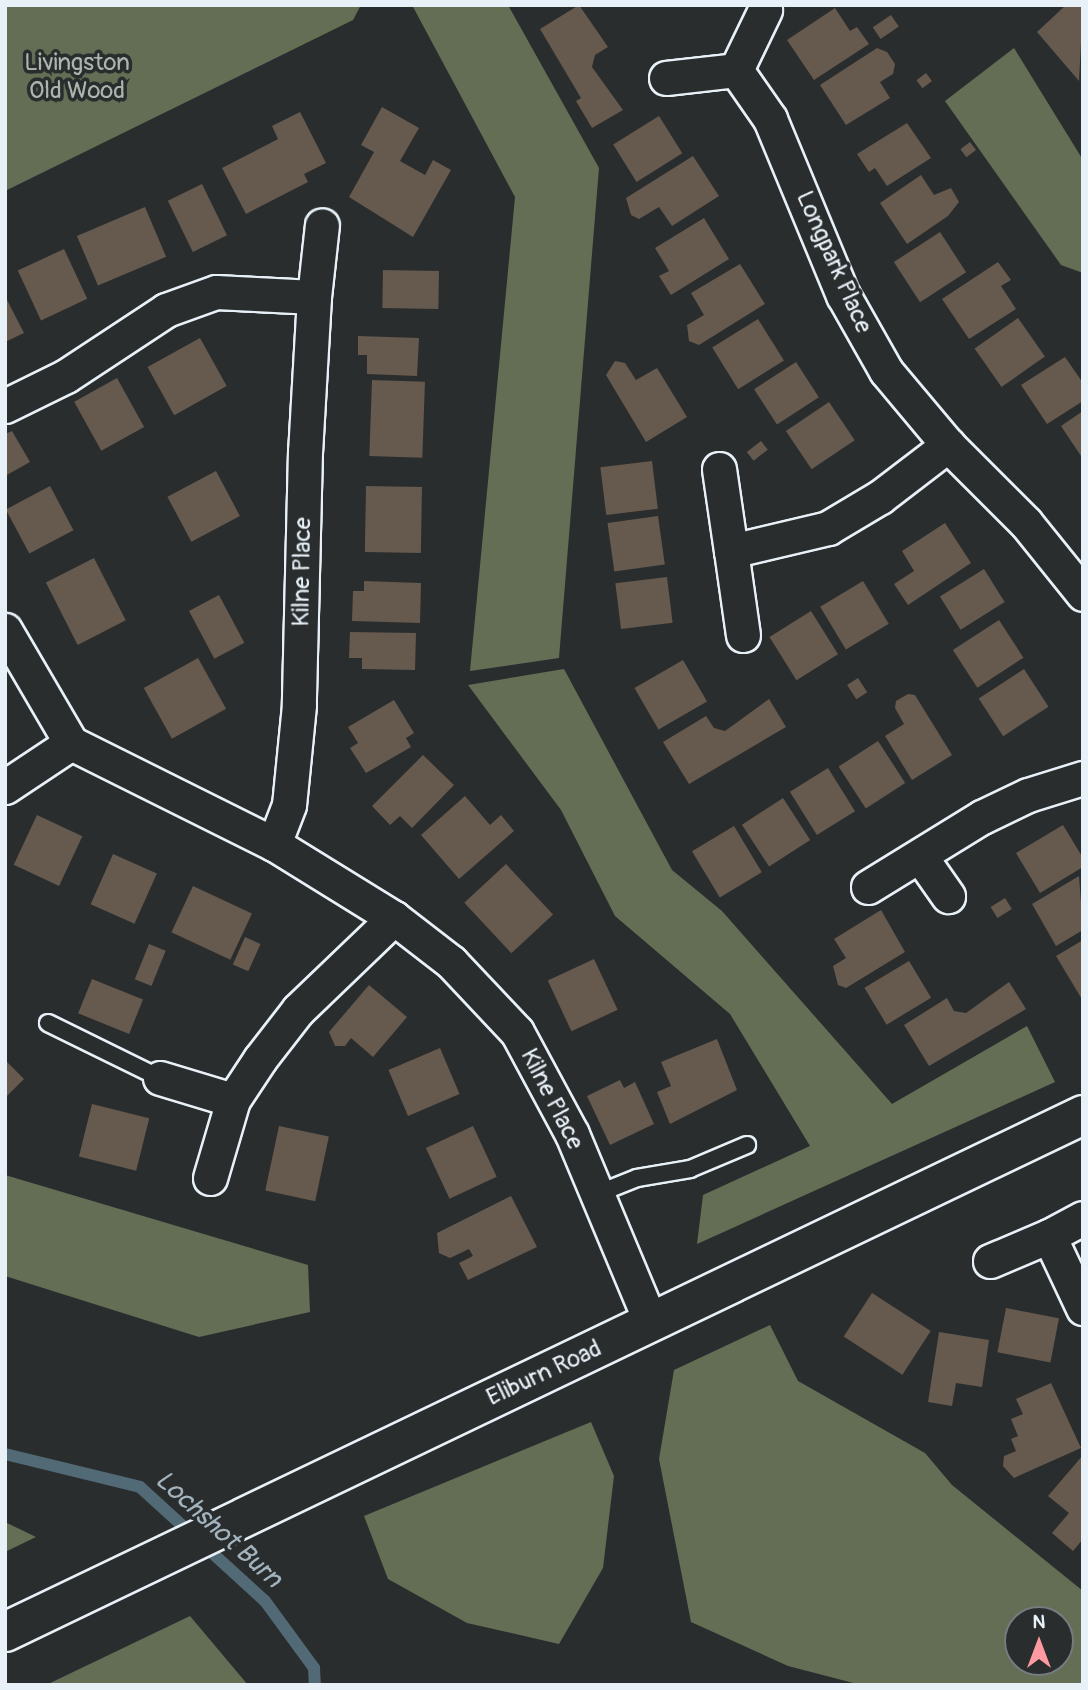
<!DOCTYPE html>
<html>
<head>
<meta charset="utf-8">
<style>
  body { margin:0 }
  #map { position:relative; width:1088px; height:1690px; overflow:hidden; background:#2a2d2e; font-family:Pangolin,sans-serif }
  div>[style] { position:absolute }
  [style*='--x'] { left:calc(var(--x)*1px); top:calc(var(--y)*1px); width:calc(var(--w)*1px); rotate:calc(var(--a)*1deg) }
  .green>* { inset:0; background:#636e55 }
  .stream>* { height:12px; margin:-6px; padding:0 6px; transform-origin:6px; border-radius:6px; background:#516a76 }
  .building>* { inset:0; background:#66594d; transform-origin:0 0 }
  .roads { filter:drop-shadow(2px 0 #e8f1f8) drop-shadow(-2px 0 #e8f1f8) drop-shadow(0 2px #e8f1f8) drop-shadow(0 -2px #e8f1f8) }
  .lane>* { height:16px; margin:-8px; padding:0 8px; transform-origin:8px; border-radius:8px; background:#2a2d2e }
  .street>* { height:33px; margin:-16.5px; padding:0 16.5px; transform-origin:16.5px; border-radius:16.5px; background:#2a2d2e }
  .secondary>* { height:38px; margin:-19px; padding:0 19px; transform-origin:19px; border-radius:19px; background:#2a2d2e }
  span { translate:-50% -50%; white-space:nowrap; text-align:center; line-height:1.15; -webkit-text-stroke:7px #2a2d2e; paint-order:stroke }
  .park-label { font-size:24px; color:#acb6af }
  .street-label { font-size:24px; color:#e8f1f8 }
  .water-label { font-size:26px; color:#a4b4be; font-style:italic }
  .frame { position:absolute; inset:0; border:7px solid #e8f1f8; pointer-events:none }
  .north { position:absolute; left:1004px; top:1606px; width:70px; height:70px; box-sizing:border-box; background:#2a2d2e; border:2px solid #767b7f; border-radius:50%; rotate:0deg; font-size:19px; font-weight:700; line-height:28px; text-align:center; color:#e8f1f8 }
  .north::after { content:''; display:block; margin:auto; width:24px; height:32px; background:#ff9aa2; clip-path:polygon(50% 0,100% 100%,50% 72%,0 100%) }
</style>
</head>
<body>
<div id="map">
  <div class="green">
    <div style="clip-path:polygon(5px 5px,361px 5px,353px 20px,5px 191px)"></div>
    <div style="clip-path:polygon(412px 5px,508px 5px,599px 168px,559px 658px,470px 671px,515px 197px)"></div>
    <div style="clip-path:polygon(1014px 48px,1083px 160px,1083px 273px,1061px 265px,945px 101px)"></div>
    <div style="clip-path:polygon(564px 669px,672px 870px,722px 911px,892px 1104px,1027px 1026px,1055px 1082px,697px 1244px,703px 1195px,810px 1146px,730px 1014px,615px 916px,561px 810px,468px 685px)"></div>
    <div style="clip-path:polygon(5px 1175px,308px 1265px,310px 1312px,199px 1337px,5px 1276px)"></div>
    <div style="clip-path:polygon(evenodd,770px 1325px,798px 1381px,925px 1453px,952px 1485px,1083px 1591px,1083px 1685px,861px 1685px,788px 1666px,691px 1622px,659px 1459px,674px 1370px,770px 1325px,1060px 1620px,1060px 1662px,1018px 1662px,1018px 1620px,1060px 1620px)"></div>
    <div style="clip-path:polygon(591px 1422px,614px 1476px,603px 1568px,559px 1644px,467px 1623px,388px 1579px,364px 1516px)"></div>
    <div style="clip-path:polygon(5px 1522px,36px 1537px,5px 1552px)"></div>
    <div style="clip-path:polygon(190px 1616px,248px 1685px,46px 1685px)"></div>
  </div>
  <div class="stream">
    <div style="--x:5;--y:1454;--w:139;--a:13.7"></div>
    <div style="--x:140;--y:1487;--w:169;--a:42.4"></div>
    <div style="--x:265;--y:1601;--w:83;--a:53.8"></div>
    <div style="--x:314;--y:1668;--w:17;--a:87"></div>
  </div>
  <div class="building">
    <div style="clip-path:polygon(579px 5px,608px 47px,595px 55px,592px 67px,623px 110px,592px 128px,576px 101px,581px 98px,540px 29px)"></div>
    <div style="clip-path:polygon(1066px 5px,1083px 5px,1079px 81px,1037px 32px)"></div>
    <div style="clip-path:polygon(835px 8px,850px 31px,857px 27px,869px 44px,814px 80px,787px 40px)"></div>
    <div style="left:891px;top:15px;width:14px;height:22px;rotate:56deg"></div>
    <div style="clip-path:polygon(877px 48px,887px 52px,895px 64px,893px 74px,880px 82px,890px 98px,846px 125px,820px 85px)"></div>
    <div style="left:926px;top:73px;width:10px;height:12px;rotate:53deg"></div>
    <div style="clip-path:polygon(382px 107px,419px 128px,400px 161px,425px 175px,433px 160px,451px 170px,413px 237px,349px 197px,374px 152px,361px 145px)"></div>
    <div style="clip-path:polygon(300px 112px,326px 163px,304px 174px,308px 182px,246px 214px,222px 168px,278px 139px,272px 126px)"></div>
    <div style="left:659px;top:116px;width:44px;height:54px;rotate:58deg"></div>
    <div style="clip-path:polygon(907px 123px,931px 158px,887px 186px,875px 168px,869px 172px,857px 154px)"></div>
    <div style="left:970px;top:142px;width:10px;height:12px;rotate:53deg"></div>
    <div style="clip-path:polygon(693px 156px,719px 196px,672px 226px,659px 207px,639px 219px,631px 215px,626px 198px)"></div>
    <div style="clip-path:polygon(921px 175px,934px 195px,951px 188px,959px 202px,948px 216px,907px 244px,880px 203px)"></div>
    <div style="left:202px;top:184px;width:57px;height:38px;rotate:64deg"></div>
    <div style="left:145px;top:207px;width:54px;height:74px;rotate:67deg"></div>
    <div style="clip-path:polygon(704px 218px,729px 259px,671px 295px,659px 276px,669px 271px,655px 248px)"></div>
    <div style="left:940px;top:232px;width:48px;height:55px;rotate:57deg"></div>
    <div style="left:64px;top:249px;width:55px;height:51px;rotate:65deg"></div>
    <div style="clip-path:polygon(998px 262px,1011px 280px,1001px 286px,1016px 309px,969px 339px,942px 299px)"></div>
    <div style="clip-path:polygon(740px 264px,765px 304px,699px 345px,689px 341px,687px 325px,704px 315px,691px 293px)"></div>
    <div style="left:383px;top:270px;width:56px;height:38px;rotate:1deg"></div>
    <div style="clip-path:polygon(5px 296px,24px 333px,5px 342px)"></div>
    <div style="left:1018px;top:318px;width:47px;height:53px;rotate:55deg"></div>
    <div style="left:758px;top:319px;width:49px;height:54px;rotate:58deg"></div>
    <div style="clip-path:polygon(358px 336px,419px 338px,417px 376px,367px 374px,367px 355px,358px 355px)"></div>
    <div style="left:200px;top:338px;width:55px;height:60px;rotate:61deg"></div>
    <div style="clip-path:polygon(1065px 357px,1083px 383px,1083px 401px,1047px 424px,1021px 385px)"></div>
    <div style="clip-path:polygon(615px 361px,625px 363px,636px 380px,657px 368px,687px 417px,646px 442px,606px 375px)"></div>
    <div style="left:796px;top:362px;width:42px;height:50px;rotate:57deg"></div>
    <div style="left:117px;top:378px;width:56px;height:49px;rotate:61deg"></div>
    <div style="left:372px;top:380px;width:53px;height:76px;rotate:2deg"></div>
    <div style="left:829px;top:402px;width:46px;height:52px;rotate:56deg"></div>
    <div style="clip-path:polygon(1083px 411px,1083px 459px,1061px 426px)"></div>
    <div style="clip-path:polygon(12px 431px,30px 462px,5px 476px,5px 434px)"></div>
    <div style="left:761px;top:441px;width:11px;height:18px;rotate:52deg"></div>
    <div style="left:652px;top:461px;width:48px;height:52px;rotate:83deg"></div>
    <div style="left:216px;top:471px;width:51px;height:55px;rotate:62deg"></div>
    <div style="left:50px;top:486px;width:50px;height:50px;rotate:62deg"></div>
    <div style="left:366px;top:486px;width:56px;height:66px;rotate:1deg"></div>
    <div style="left:658px;top:516px;width:49px;height:51px;rotate:82deg"></div>
    <div style="clip-path:polygon(945px 523px,971px 563px,908px 605px,894px 584px,914px 571px,902px 551px)"></div>
    <div style="left:94px;top:558px;width:70px;height:54px;rotate:63deg"></div>
    <div style="left:984px;top:569px;width:39px;height:52px;rotate:58deg"></div>
    <div style="left:667px;top:577px;width:46px;height:52px;rotate:83deg"></div>
    <div style="clip-path:polygon(364px 581px,421px 583px,420px 623px,352px 621px,353px 591px,364px 591px)"></div>
    <div style="left:863px;top:581px;width:50px;height:50px;rotate:59deg"></div>
    <div style="left:219px;top:595px;width:54px;height:34px;rotate:62deg"></div>
    <div style="left:811px;top:611px;width:51px;height:49px;rotate:58deg"></div>
    <div style="left:999px;top:620px;width:45px;height:55px;rotate:57deg"></div>
    <div style="clip-path:polygon(350px 632px,416px 633px,415px 670px,362px 669px,362px 658px,349px 658px)"></div>
    <div style="left:198px;top:658px;width:58px;height:62px;rotate:61deg"></div>
    <div style="left:683px;top:660px;width:48px;height:56px;rotate:60deg"></div>
    <div style="left:1024px;top:669px;width:45px;height:54px;rotate:57deg"></div>
    <div style="left:858px;top:678px;width:17px;height:13px;rotate:57deg"></div>
    <div style="clip-path:polygon(908px 694px,915px 695px,952px 755px,912px 780px,885px 736px,904px 724px,895px 708px,896px 701px)"></div>
    <div style="clip-path:polygon(769px 699px,786px 727px,689px 784px,663px 742px,706px 716px,714px 728px,725px 731px)"></div>
    <div style="clip-path:polygon(394px 700px,414px 733px,406px 738px,411px 747px,366px 773px,350px 748px,358px 743px,348px 727px)"></div>
    <div style="left:878px;top:741px;width:50px;height:47px;rotate:57deg"></div>
    <div style="clip-path:polygon(423px 755px,454px 785px,412px 828px,400px 816px,390px 825px,372px 806px)"></div>
    <div style="left:828px;top:768px;width:51px;height:45px;rotate:58deg"></div>
    <div style="clip-path:polygon(465px 796px,490px 825px,501px 815px,514px 831px,459px 879px,421px 835px)"></div>
    <div style="left:783px;top:798px;width:50px;height:49px;rotate:57deg"></div>
    <div style="left:37px;top:815px;width:50px;height:55px;rotate:25deg"></div>
    <div style="clip-path:polygon(1063px 825px,1083px 858px,1083px 867px,1040px 893px,1016px 853px)"></div>
    <div style="left:734px;top:826px;width:54px;height:49px;rotate:59deg"></div>
    <div style="left:113px;top:854px;width:48px;height:55px;rotate:24deg"></div>
    <div style="left:506px;top:864px;width:69px;height:57px;rotate:47deg"></div>
    <div style="clip-path:polygon(1079px 876px,1083px 930px,1056px 946px,1032px 904px)"></div>
    <div style="left:193px;top:886px;width:65px;height:51px;rotate:25deg"></div>
    <div style="left:1005px;top:898px;width:13px;height:17px;rotate:58deg"></div>
    <div style="clip-path:polygon(881px 910px,905px 952px,846px 988px,838px 985px,833px 966px,846px 958px,834px 939px)"></div>
    <div style="left:245px;top:937px;width:17px;height:30px;rotate:24deg"></div>
    <div style="clip-path:polygon(1083px 940px,1083px 1001px,1056px 956px)"></div>
    <div style="left:149px;top:944px;width:18px;height:38px;rotate:22deg"></div>
    <div style="left:594px;top:959px;width:56px;height:51px;rotate:65deg"></div>
    <div style="left:909px;top:961px;width:43px;height:52px;rotate:59deg"></div>
    <div style="left:92px;top:979px;width:55px;height:37px;rotate:22deg"></div>
    <div style="clip-path:polygon(1009px 982px,1026px 1009px,929px 1066px,904px 1025px,947px 998px,954px 1011px,966px 1013px)"></div>
    <div style="clip-path:polygon(369px 985px,407px 1017px,373px 1057px,351px 1038px,345px 1046px,335px 1046px,329px 1032px)"></div>
    <div style="clip-path:polygon(717px 1039px,737px 1090px,670px 1124px,657px 1092px,671px 1086px,661px 1062px)"></div>
    <div style="left:440px;top:1048px;width:50px;height:56px;rotate:67deg"></div>
    <div style="clip-path:polygon(5px 1060px,24px 1079px,5px 1098px)"></div>
    <div style="clip-path:polygon(620px 1080px,624px 1088px,635px 1082px,654px 1124px,610px 1145px,587px 1096px)"></div>
    <div style="left:92px;top:1104px;width:59px;height:54px;rotate:14deg"></div>
    <div style="left:279px;top:1126px;width:51px;height:66px;rotate:12deg"></div>
    <div style="left:473px;top:1126px;width:56px;height:52px;rotate:65deg"></div>
    <div style="clip-path:polygon(511px 1196px,537px 1247px,468px 1280px,459px 1263px,473px 1256px,469px 1249px,450px 1258px,439px 1253px,437px 1233px)"></div>
    <div style="left:872px;top:1293px;width:70px;height:52px;rotate:33deg"></div>
    <div style="left:1006px;top:1308px;width:54px;height:45px;rotate:11deg"></div>
    <div style="clip-path:polygon(939px 1332px,989px 1340px,982px 1387px,956px 1383px,952px 1406px,928px 1402px)"></div>
    <div style="clip-path:polygon(1051px 1383px,1081px 1448px,1014px 1478px,1003px 1466px,1004px 1456px,1016px 1451px,1011px 1439px,1018px 1436px,1011px 1419px,1023px 1414px,1016px 1399px)"></div>
    <div style="clip-path:polygon(1083px 1455px,1083px 1539px,1073px 1551px,1052px 1533px,1069px 1513px,1048px 1496px)"></div>
  </div>
  <div class="roads">
    <div class="lane">
      <div style="--x:48;--y:1023;--w:125;--a:26.2"></div>
      <div style="--x:597;--y:1194;--w:43;--a:-21.8"></div>
      <div style="--x:637;--y:1178;--w:54;--a:-9.6"></div>
      <div style="--x:690;--y:1169;--w:62;--a:-22.8"></div>
    </div>
    <div class="street">
      <div style="--x:736;--y:70;--w:67;--a:-64.2"></div>
      <div style="--x:666;--y:78;--w:70;--a:-6.5"></div>
      <div style="--x:736;--y:70;--w:60;--a:55.2"></div>
      <div style="--x:770;--y:119;--w:191;--a:67.5"></div>
      <div style="--x:843;--y:295;--w:87;--a:60.5"></div>
      <div style="--x:886;--y:371;--w:97;--a:50"></div>
      <div style="--x:948;--y:445;--w:110;--a:45"></div>
      <div style="--x:1026;--y:523;--w:91;--a:51.2"></div>
      <div style="--x:314;--y:297;--w:72;--a:-83.7"></div>
      <div style="--x:5;--y:406;--w:68;--a:-26.2"></div>
      <div style="--x:66;--y:376;--w:120;--a:-33.4"></div>
      <div style="--x:166;--y:310;--w:53;--a:-19.8"></div>
      <div style="--x:216;--y:292;--w:98;--a:2.9"></div>
      <div style="--x:314;--y:297;--w:154;--a:93.3"></div>
      <div style="--x:305;--y:451;--w:254;--a:91.4"></div>
      <div style="--x:299;--y:705;--w:100;--a:95.7"></div>
      <div style="--x:289;--y:805;--w:42;--a:111"></div>
      <div style="--x:719;--y:469;--w:83;--a:81.7"></div>
      <div style="--x:5;--y:630;--w:131;--a:59.7"></div>
      <div style="--x:71;--y:743;--w:227;--a:26.5"></div>
      <div style="--x:274;--y:844;--w:141;--a:31.7"></div>
      <div style="--x:394;--y:918;--w:72;--a:37.7"></div>
      <div style="--x:451;--y:962;--w:96;--a:46.7"></div>
      <div style="--x:517;--y:1032;--w:116;--a:61.7"></div>
      <div style="--x:572;--y:1134;--w:205;--a:67.3"></div>
      <div style="--x:743;--y:635;--w:85;--a:-98.1"></div>
      <div style="--x:731;--y:551;--w:100;--a:-13.3"></div>
      <div style="--x:828;--y:528;--w:61;--a:-30.8"></div>
      <div style="--x:880;--y:497;--w:86;--a:-37.4"></div>
      <div style="--x:5;--y:787;--w:79;--a:-33.7"></div>
      <div style="--x:920;--y:856;--w:49;--a:55"></div>
      <div style="--x:868;--y:887;--w:134;--a:-31.6"></div>
      <div style="--x:982;--y:817;--w:51;--a:-25.6"></div>
      <div style="--x:1028;--y:795;--w:58;--a:-17.2"></div>
      <div style="--x:160;--y:1078;--w:76;--a:16.8"></div>
      <div style="--x:210;--y:1178;--w:81;--a:-73.6"></div>
      <div style="--x:233;--y:1100;--w:49;--a:-56.6"></div>
      <div style="--x:260;--y:1059;--w:62;--a:-52.2"></div>
      <div style="--x:298;--y:1010;--w:133;--a:-43.8"></div>
      <div style="--x:1049;--y:1236;--w:38;--a:-28"></div>
      <div style="--x:990;--y:1261;--w:64;--a:-23"></div>
      <div style="--x:1049;--y:1236;--w:80;--a:64.7"></div>
    </div>
    <div class="secondary">
      <div style="--x:5;--y:1632;--w:1196;--a:-25.62"></div>
    </div>
  </div>
  <div class="park-label">
    <span style="left:77px;top:77px">Livingston<br>Old Wood</span>
  </div>
  <div class="street-label">
    <span style="left:834px;top:262px;rotate:66deg">Longpark Place</span>
    <span style="left:302px;top:572px;rotate:-89deg">Kilne Place</span>
    <span style="left:552px;top:1099px;rotate:63deg">Kilne Place</span>
    <span style="left:544px;top:1373px;rotate:-25deg">Eliburn Road</span>
  </div>
  <div class="water-label">
    <span style="left:218px;top:1530px;rotate:42deg">Lochshot Burn</span>
  </div>
  <div class="frame"></div>
  <div class="north">N</div>
</div>
</body>
</html>
